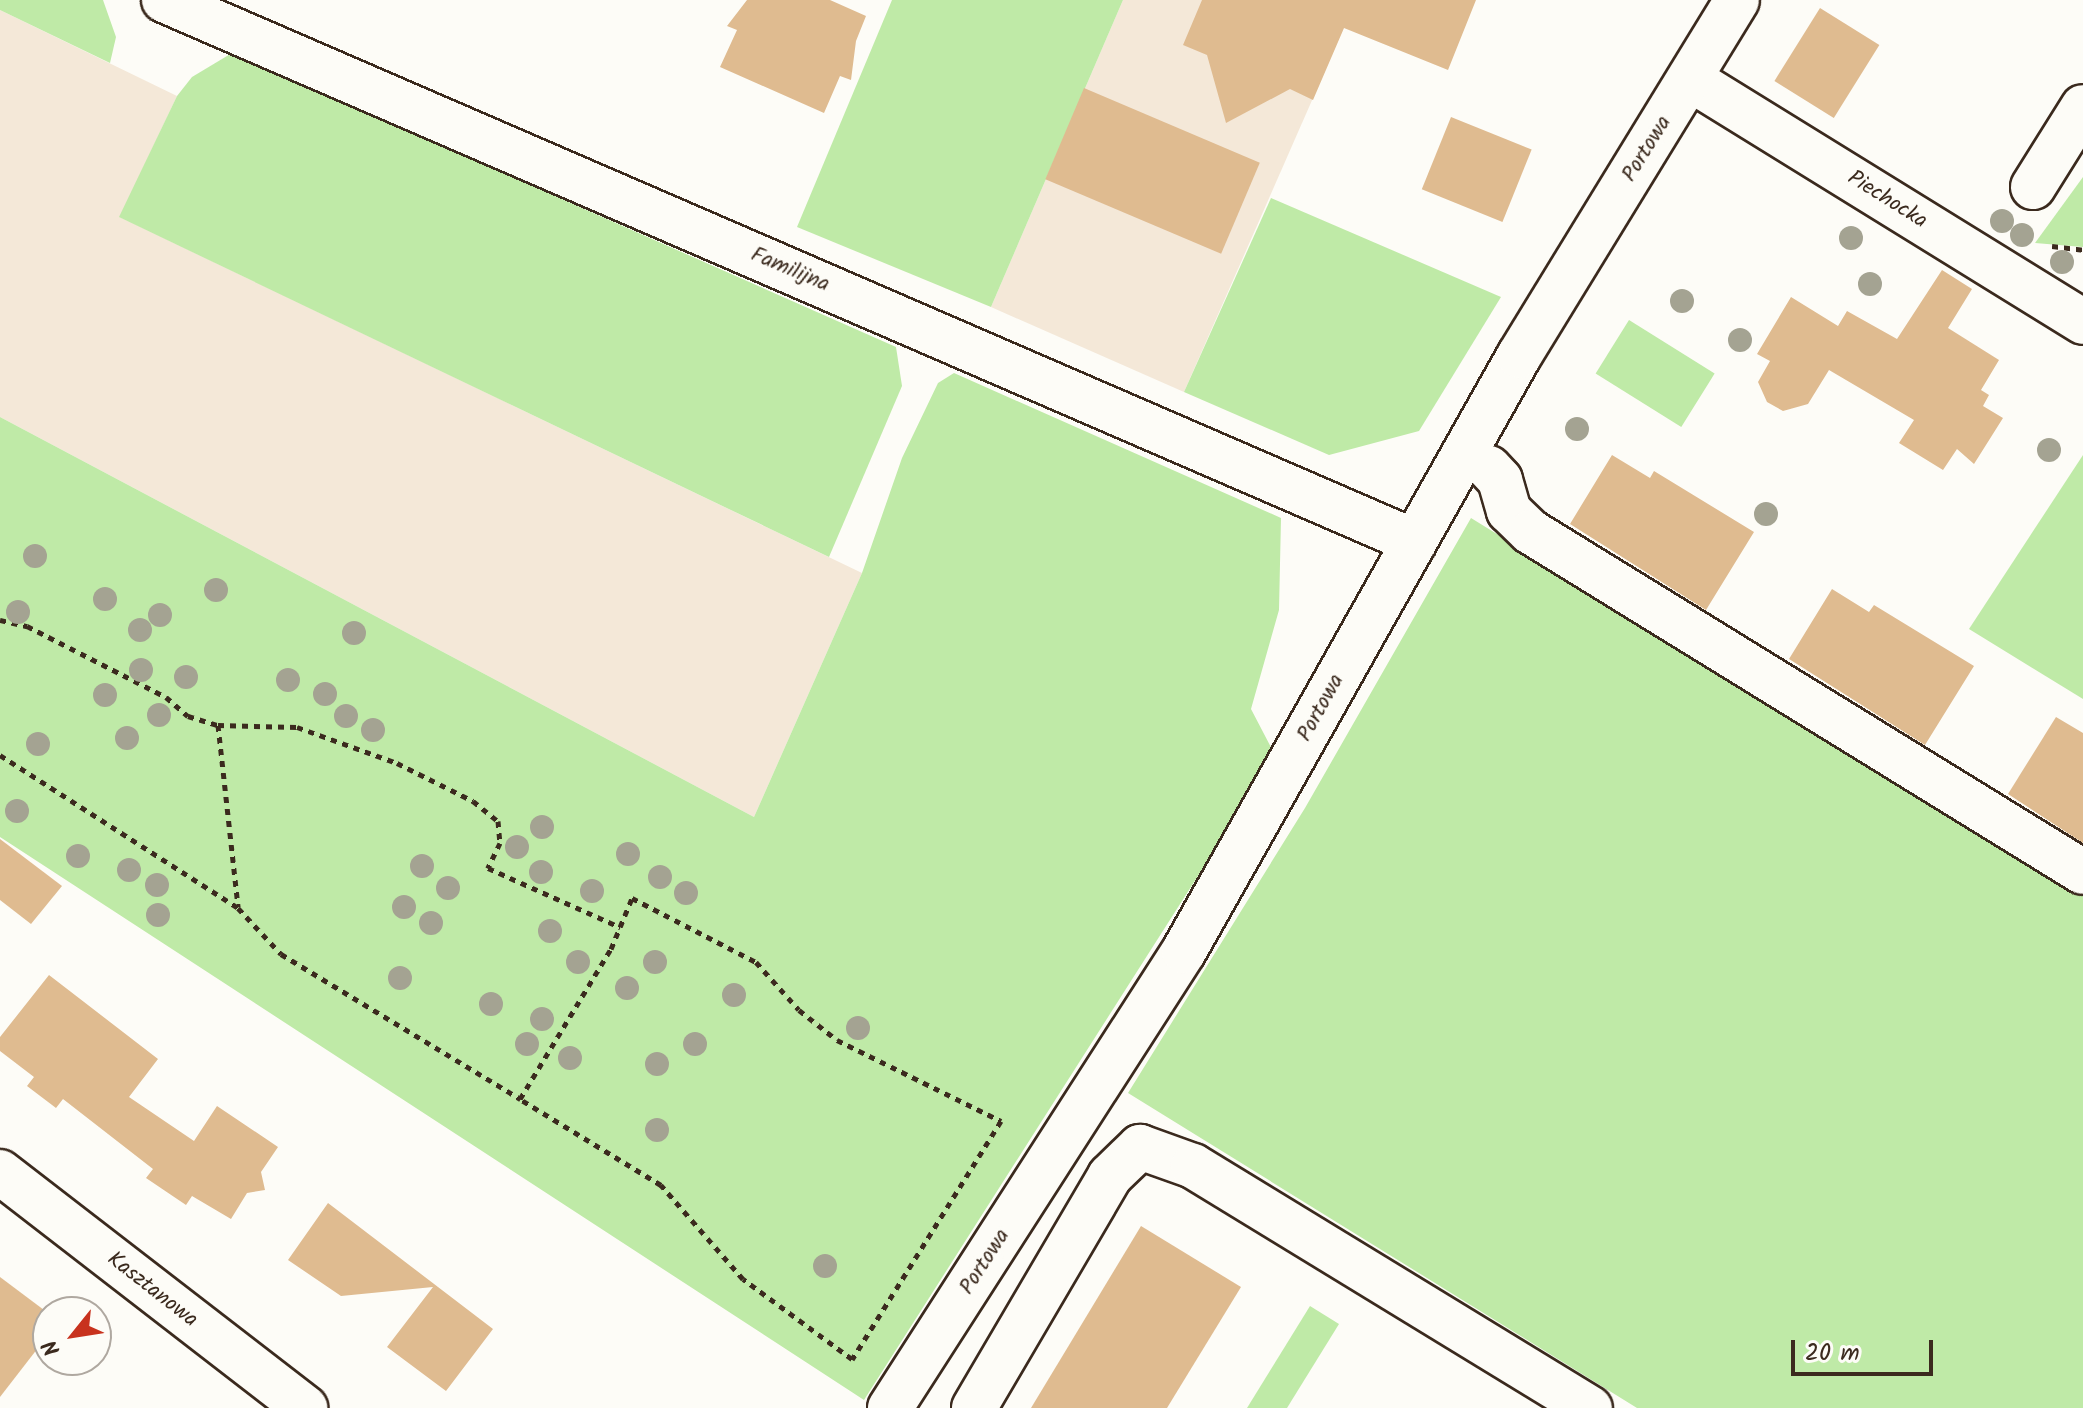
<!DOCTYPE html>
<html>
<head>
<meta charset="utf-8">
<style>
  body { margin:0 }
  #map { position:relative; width:2083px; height:1408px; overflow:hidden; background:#fdfcf7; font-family:Kalam,sans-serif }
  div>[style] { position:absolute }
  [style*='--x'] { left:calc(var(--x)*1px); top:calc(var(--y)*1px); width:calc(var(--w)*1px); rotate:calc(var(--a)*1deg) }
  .built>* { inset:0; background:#f4e8d8 }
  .green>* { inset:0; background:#bfeaa7; transform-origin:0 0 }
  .building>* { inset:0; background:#dfbb90; transform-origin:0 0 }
  .path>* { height:5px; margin-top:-2.5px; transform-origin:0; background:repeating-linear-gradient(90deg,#3b2a1e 0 6px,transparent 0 12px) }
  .roads { filter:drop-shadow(2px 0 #3b2a1e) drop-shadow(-2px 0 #3b2a1e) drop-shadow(0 2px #3b2a1e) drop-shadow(0 -2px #3b2a1e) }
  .minor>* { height:44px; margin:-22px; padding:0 22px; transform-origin:22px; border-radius:22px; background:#fdfcf7 }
  .trees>* { width:24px; height:24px; margin:-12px; border-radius:50%; background:#a4a392 }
  span { translate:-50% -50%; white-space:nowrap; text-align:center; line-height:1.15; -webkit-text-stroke:7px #fdfcf7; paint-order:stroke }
  .street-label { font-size:22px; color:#3b2a1e }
  .north { position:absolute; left:32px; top:1296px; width:80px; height:80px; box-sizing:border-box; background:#fdfcf7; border:2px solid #afa8a0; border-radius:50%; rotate:240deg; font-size:22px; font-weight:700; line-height:32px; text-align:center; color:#3b2a1e }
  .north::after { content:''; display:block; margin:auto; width:28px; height:36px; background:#c8321e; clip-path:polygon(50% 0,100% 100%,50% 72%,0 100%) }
  .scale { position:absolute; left:1791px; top:1340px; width:142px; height:36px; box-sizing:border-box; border:4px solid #3b2a1e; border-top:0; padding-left:10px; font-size:24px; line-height:28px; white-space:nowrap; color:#3b2a1e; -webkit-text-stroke:6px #fdfcf7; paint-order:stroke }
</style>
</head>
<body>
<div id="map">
  <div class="built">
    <div style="clip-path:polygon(1123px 0,1356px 0,1184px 392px,991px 307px)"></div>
    <div style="clip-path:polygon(0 10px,177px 96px,120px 217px,862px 573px,754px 817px,0 417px)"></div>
  </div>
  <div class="green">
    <div style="clip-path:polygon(0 0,103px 0,116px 37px,110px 63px,0 10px)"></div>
    <div style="clip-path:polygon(892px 0,1123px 0,991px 307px,797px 227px)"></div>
    <div style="clip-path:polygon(232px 53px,896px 347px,902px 386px,829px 557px,119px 217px,177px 96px,192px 77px)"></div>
    <div style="clip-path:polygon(2083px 177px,2083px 247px,2035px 243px)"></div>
    <div style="clip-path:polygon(1271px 198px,1501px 297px,1419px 431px,1329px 455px,1184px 392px)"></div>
    <div style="left:1629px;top:320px;width:101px;height:63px;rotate:32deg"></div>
    <div style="clip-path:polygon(954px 373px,1281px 518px,1279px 610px,1251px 709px,1275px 755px,864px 1400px,0 837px,0 417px,754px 817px,862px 573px,902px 458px,938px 383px)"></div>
    <div style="clip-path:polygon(2083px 455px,2083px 699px,1969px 629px)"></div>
    <div style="clip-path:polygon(1471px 518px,2083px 895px,2083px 1408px,1637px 1408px,1128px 1093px,1305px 808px)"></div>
    <div style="clip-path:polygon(1310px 1306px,1339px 1324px,1287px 1408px,1247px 1408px)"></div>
  </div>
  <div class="building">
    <div style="clip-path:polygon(747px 0,830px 0,866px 16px,856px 41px,851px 80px,840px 76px,824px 113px,720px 67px,737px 30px,727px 26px)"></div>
    <div style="clip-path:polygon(1202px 0,1476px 0,1448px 70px,1344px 28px,1313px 100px,1290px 89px,1226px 123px,1207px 55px,1183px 45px)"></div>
    <div style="left:1820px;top:8px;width:70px;height:86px;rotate:32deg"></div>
    <div style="left:1084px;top:88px;width:191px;height:99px;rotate:23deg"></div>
    <div style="left:1451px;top:117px;width:87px;height:78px;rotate:22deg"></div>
    <div style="clip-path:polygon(1942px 270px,1972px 289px,1948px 328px,1999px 360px,1981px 390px,1989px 395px,1983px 406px,2003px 418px,1974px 464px,1957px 449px,1943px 470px,1899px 443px,1914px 420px,1829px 370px,1808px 404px,1783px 411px,1767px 402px,1758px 382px,1770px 361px,1757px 354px,1791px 297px,1838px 326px,1847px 311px,1897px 339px)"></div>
    <div style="clip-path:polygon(1612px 455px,1650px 478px,1654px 471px,1754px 532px,1706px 610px,1570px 524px)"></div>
    <div style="clip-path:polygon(1832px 589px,1869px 612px,1874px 605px,1974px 666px,1925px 745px,1789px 659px)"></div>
    <div style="clip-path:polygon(2056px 717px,2083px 733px,2083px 843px,2008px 794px)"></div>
    <div style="clip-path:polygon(0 839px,62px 886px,31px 924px,0 900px)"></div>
    <div style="clip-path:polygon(49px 975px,158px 1059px,129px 1097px,194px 1141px,217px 1106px,278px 1147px,261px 1172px,265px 1190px,247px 1193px,231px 1219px,192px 1196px,186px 1205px,146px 1178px,153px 1169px,63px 1099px,56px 1108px,27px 1086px,34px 1077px,0 1051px,0 1037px)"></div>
    <div style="clip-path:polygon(328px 1203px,493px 1329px,446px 1391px,387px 1347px,433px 1287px,341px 1296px,288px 1260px)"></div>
    <div style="clip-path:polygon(1141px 1226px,1241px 1287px,1167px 1408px,1031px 1408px)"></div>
    <div style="clip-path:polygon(0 1277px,48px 1313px,48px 1335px,0 1397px)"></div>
  </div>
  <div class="path">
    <div style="--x:2052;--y:246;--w:31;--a:7"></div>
    <div style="--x:0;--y:620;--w:28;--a:13"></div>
    <div style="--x:27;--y:626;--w:156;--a:27.1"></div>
    <div style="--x:166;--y:697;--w:29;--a:41"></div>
    <div style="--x:188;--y:716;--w:31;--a:17"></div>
    <div style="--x:218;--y:725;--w:79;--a:1.5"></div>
    <div style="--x:297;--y:727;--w:106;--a:19.8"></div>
    <div style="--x:397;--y:763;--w:85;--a:26.6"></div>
    <div style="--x:473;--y:801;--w:32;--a:39"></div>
    <div style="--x:498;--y:821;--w:22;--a:85"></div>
    <div style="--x:500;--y:843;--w:28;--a:116"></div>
    <div style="--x:488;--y:868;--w:145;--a:24.1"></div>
    <div style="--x:218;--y:725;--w:183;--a:83.7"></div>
    <div style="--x:0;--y:755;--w:283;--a:32.7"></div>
    <div style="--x:238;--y:908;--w:63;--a:46.9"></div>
    <div style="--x:281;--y:954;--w:280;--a:31.2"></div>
    <div style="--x:632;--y:898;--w:140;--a:27.3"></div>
    <div style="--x:756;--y:962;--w:64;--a:48.1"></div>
    <div style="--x:799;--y:1010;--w:48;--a:38.3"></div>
    <div style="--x:837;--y:1040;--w:183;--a:26.3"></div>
    <div style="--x:1001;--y:1121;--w:281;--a:122"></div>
    <div style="--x:852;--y:1359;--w:135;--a:-143.7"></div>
    <div style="--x:743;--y:1279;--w:125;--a:-131.1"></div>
    <div style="--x:661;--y:1185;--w:165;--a:-148.6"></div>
    <div style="--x:520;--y:1099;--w:175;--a:-58.8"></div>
    <div style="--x:611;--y:949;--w:55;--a:-67.6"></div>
  </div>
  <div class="roads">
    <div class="minor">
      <div style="--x:164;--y:0;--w:1363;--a:23.42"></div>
      <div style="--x:1690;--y:79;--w:462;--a:31.7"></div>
      <div style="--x:2033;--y:187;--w:94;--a:-58"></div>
      <div style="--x:1489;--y:468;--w:16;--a:47"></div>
      <div style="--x:1500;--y:480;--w:32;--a:74"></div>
      <div style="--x:1509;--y:511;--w:30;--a:44"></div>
      <div style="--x:1531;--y:532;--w:648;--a:31.63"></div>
      <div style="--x:0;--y:1172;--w:386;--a:37.7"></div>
      <div style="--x:890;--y:1408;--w:543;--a:-57.25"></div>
      <div style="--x:1184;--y:951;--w:683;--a:-60.62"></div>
      <div style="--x:1519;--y:356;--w:417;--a:-58.5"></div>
      <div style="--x:974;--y:1408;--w:269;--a:-59.6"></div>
      <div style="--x:1110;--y:1176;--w:42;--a:-44"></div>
      <div style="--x:1140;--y:1147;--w:56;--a:19.7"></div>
      <div style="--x:1193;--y:1166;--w:465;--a:31.4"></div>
    </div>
  </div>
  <div class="trees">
    <div style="left:2002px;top:221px"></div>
    <div style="left:2022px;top:235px"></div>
    <div style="left:1851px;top:238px"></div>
    <div style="left:2062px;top:262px"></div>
    <div style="left:1870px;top:284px"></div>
    <div style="left:1682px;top:301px"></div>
    <div style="left:1740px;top:340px"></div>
    <div style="left:1577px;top:429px"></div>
    <div style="left:2049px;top:450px"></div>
    <div style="left:1766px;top:514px"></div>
    <div style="left:35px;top:556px"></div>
    <div style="left:216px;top:590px"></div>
    <div style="left:105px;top:599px"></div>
    <div style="left:18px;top:612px"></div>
    <div style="left:160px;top:615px"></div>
    <div style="left:140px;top:630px"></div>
    <div style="left:354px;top:633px"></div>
    <div style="left:141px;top:670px"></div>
    <div style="left:186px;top:677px"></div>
    <div style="left:288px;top:680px"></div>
    <div style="left:325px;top:694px"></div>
    <div style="left:105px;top:695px"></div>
    <div style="left:159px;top:715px"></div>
    <div style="left:346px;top:716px"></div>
    <div style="left:373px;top:730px"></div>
    <div style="left:127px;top:738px"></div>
    <div style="left:38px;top:744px"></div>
    <div style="left:17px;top:811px"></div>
    <div style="left:542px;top:827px"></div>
    <div style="left:517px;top:847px"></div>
    <div style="left:628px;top:854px"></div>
    <div style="left:78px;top:856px"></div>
    <div style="left:422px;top:866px"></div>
    <div style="left:129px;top:870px"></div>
    <div style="left:541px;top:872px"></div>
    <div style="left:660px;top:877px"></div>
    <div style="left:157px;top:885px"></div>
    <div style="left:448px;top:888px"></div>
    <div style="left:592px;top:891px"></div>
    <div style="left:686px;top:893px"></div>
    <div style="left:404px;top:907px"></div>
    <div style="left:158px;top:915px"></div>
    <div style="left:431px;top:923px"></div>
    <div style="left:550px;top:931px"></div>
    <div style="left:578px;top:962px"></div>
    <div style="left:655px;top:962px"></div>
    <div style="left:400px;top:978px"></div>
    <div style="left:627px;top:988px"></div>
    <div style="left:734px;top:995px"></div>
    <div style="left:491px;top:1004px"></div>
    <div style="left:542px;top:1019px"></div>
    <div style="left:858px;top:1028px"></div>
    <div style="left:527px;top:1044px"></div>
    <div style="left:695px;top:1044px"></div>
    <div style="left:570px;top:1058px"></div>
    <div style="left:657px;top:1064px"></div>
    <div style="left:657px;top:1130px"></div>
    <div style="left:825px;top:1266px"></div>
  </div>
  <div class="street-label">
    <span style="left:1647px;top:149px;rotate:-58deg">Portowa</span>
    <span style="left:1887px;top:200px;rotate:32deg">Piechocka</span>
    <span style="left:790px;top:270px;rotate:23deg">Familijna</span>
    <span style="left:1321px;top:708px;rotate:-61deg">Portowa</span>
    <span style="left:985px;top:1262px;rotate:-57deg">Portowa</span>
    <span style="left:152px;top:1290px;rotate:38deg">Kasztanowa</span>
  </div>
  <div class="north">N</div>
  <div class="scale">20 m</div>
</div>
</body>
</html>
